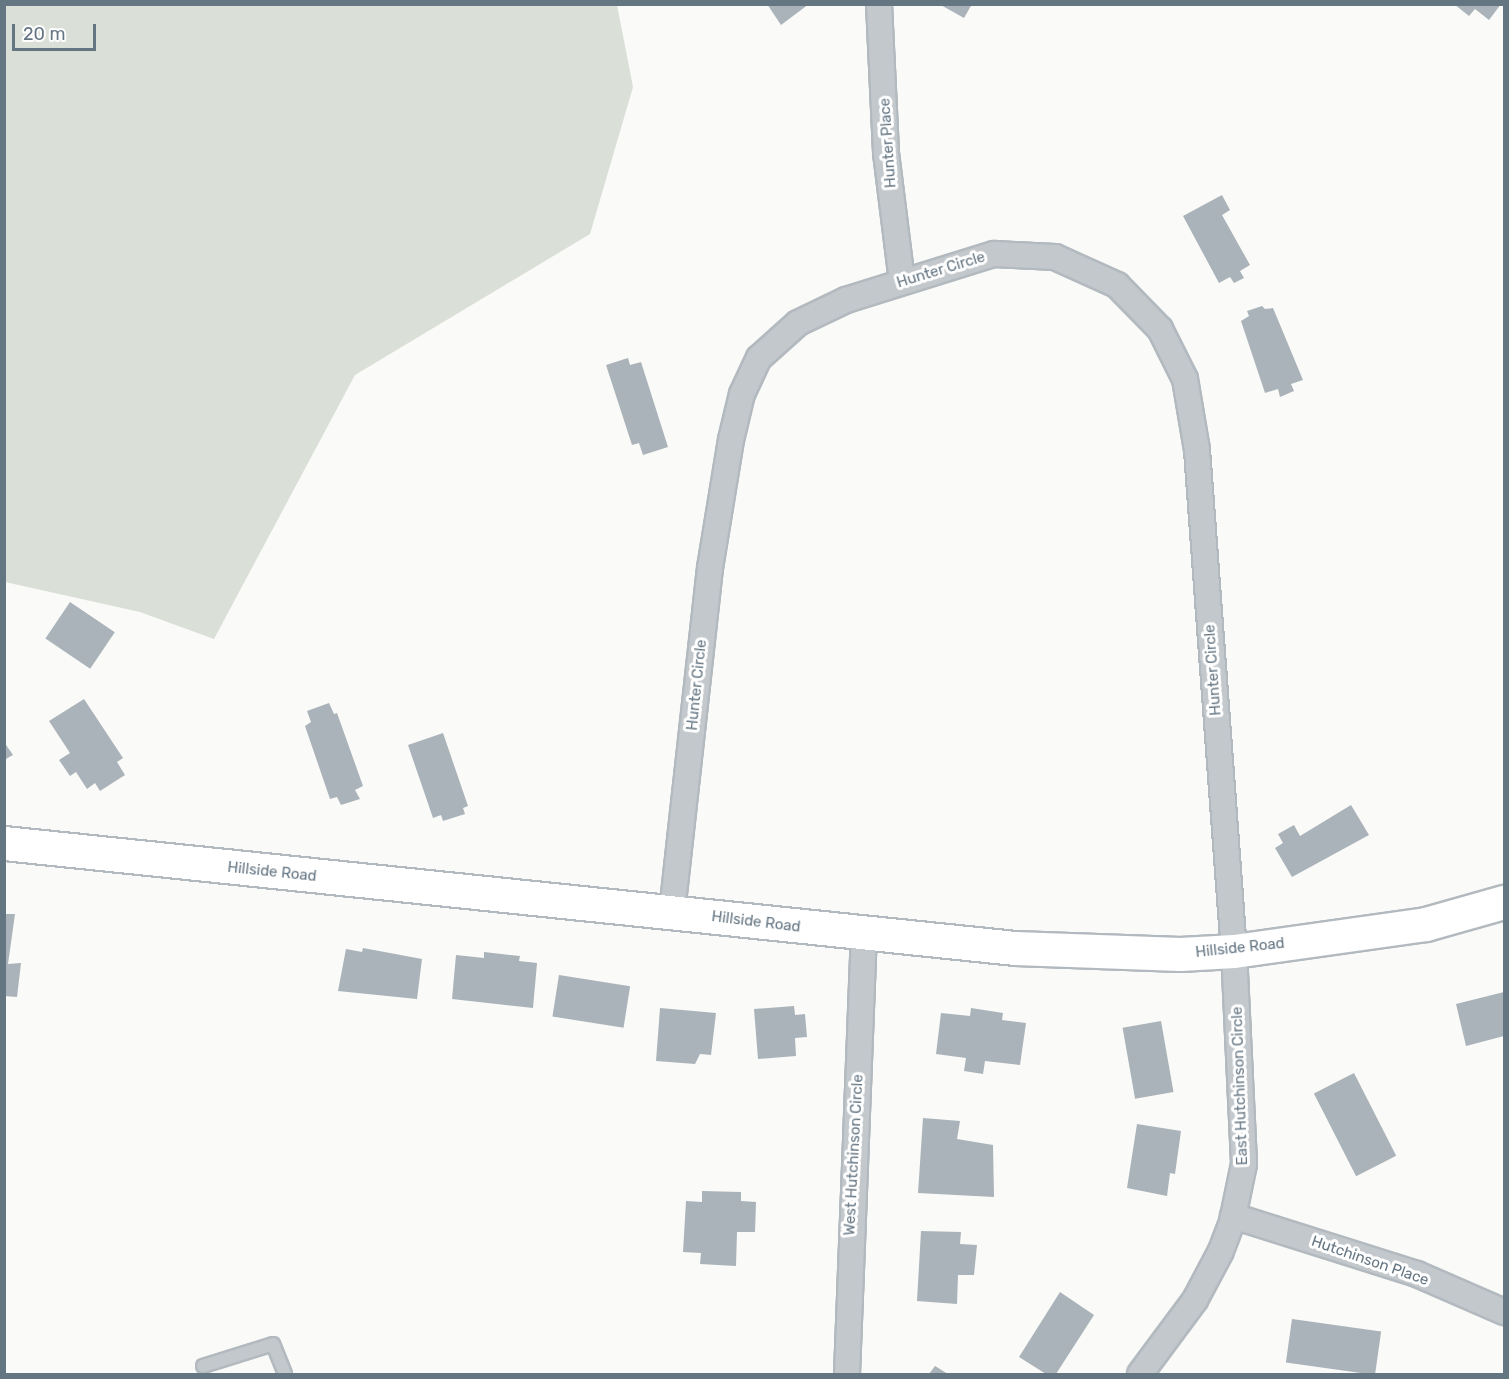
<!DOCTYPE html>
<html>
<head>
<meta charset="utf-8">
<style>
  body { margin:0 }
  #map { position:relative; width:1509px; height:1379px; overflow:hidden; background:#fafaf8; font-family:Rubik,sans-serif }
  div>[style] { position:absolute }
  [style*='--x'] { left:calc(var(--x)*1px); top:calc(var(--y)*1px); width:calc(var(--w)*1px); rotate:calc(var(--a)*1deg) }
  .green>* { inset:0; background:#dadfd7 }
  .building>* { inset:0; background:#aab3b9; transform-origin:0 0 }
  .roads { filter:drop-shadow(2px 0 #b3babf) drop-shadow(-2px 0 #b3babf) drop-shadow(0 2px #b3babf) drop-shadow(0 -2px #b3babf) }
  .lane>* { height:12px; margin:-6px; padding:0 6px; transform-origin:6px; border-radius:6px; background:#c3c8cc }
  .street>* { height:24px; margin:-12px; padding:0 12px; transform-origin:12px; border-radius:12px; background:#c3c8cc }
  .secondary>* { height:33px; margin:-16.5px; padding:0 16.5px; transform-origin:16.5px; border-radius:16.5px; background:#fff }
  span { translate:-50% -50%; white-space:nowrap; text-align:center; line-height:1.15; -webkit-text-stroke:6px #fff; paint-order:stroke }
  .street-label { font-size:15px; color:#657683 }
  .frame { position:absolute; inset:0; border:6px solid #657683; pointer-events:none }
  .scale { position:absolute; left:12px; top:24px; width:84px; height:27px; box-sizing:border-box; border:3px solid #657683; border-top:0; padding-left:8px; font-size:18px; line-height:21px; white-space:nowrap; color:#657683; -webkit-text-stroke:4px #fff; paint-order:stroke }
</style>
</head>
<body>
<div id="map">
  <div class="green">
    <div style="clip-path:polygon(5px 4px,617px 5px,633px 87px,590px 234px,355px 375px,214px 639px,140px 612px,5px 582px)"></div>
  </div>
  <div class="building">
    <div style="clip-path:polygon(767px 4px,809px 4px,781px 25px)"></div>
    <div style="clip-path:polygon(939px 4px,972px 4px,964px 18px)"></div>
    <div style="clip-path:polygon(1454px 4px,1501px 4px,1489px 20px,1475px 9px,1469px 16px)"></div>
    <div style="clip-path:polygon(1222px 195px,1230px 210px,1222px 215px,1250px 265px,1240px 271px,1244px 278px,1234px 283px,1230px 277px,1219px 283px,1183px 216px)"></div>
    <div style="clip-path:polygon(1262px 306px,1265px 309px,1273px 308px,1303px 380px,1291px 384px,1294px 391px,1280px 397px,1278px 389px,1265px 393px,1241px 321px,1249px 316px,1247px 311px)"></div>
    <div style="clip-path:polygon(628px 358px,630px 365px,641px 362px,668px 447px,643px 455px,639px 443px,632px 445px,606px 365px)"></div>
    <div style="left:70px;top:602px;width:54px;height:44px;rotate:34deg"></div>
    <div style="clip-path:polygon(84px 699px,123px 758px,117px 762px,125px 775px,100px 791px,95px 783px,87px 789px,76px 772px,70px 776px,59px 760px,70px 753px,49px 721px)"></div>
    <div style="clip-path:polygon(329px 703px,334px 714px,337px 713px,363px 786px,355px 790px,360px 799px,341px 805px,337px 797px,330px 799px,305px 726px,311px 722px,307px 711px)"></div>
    <div style="clip-path:polygon(443px 733px,468px 806px,463px 808px,465px 814px,443px 821px,441px 815px,433px 818px,408px 745px)"></div>
    <div style="clip-path:polygon(4px 742px,13px 755px,4px 760px)"></div>
    <div style="clip-path:polygon(1351px 805px,1369px 835px,1292px 877px,1275px 848px,1283px 843px,1278px 834px,1294px 825px,1300px 836px)"></div>
    <div style="clip-path:polygon(4px 914px,15px 914px,8px 964px,21px 963px,17px 997px,4px 996px)"></div>
    <div style="clip-path:polygon(363px 948px,422px 959px,417px 999px,338px 991px,346px 949px,362px 952px)"></div>
    <div style="clip-path:polygon(484px 952px,520px 956px,519px 961px,537px 963px,533px 1008px,452px 999px,456px 955px,484px 958px)"></div>
    <div style="left:559px;top:975px;width:72px;height:42px;rotate:9deg"></div>
    <div style="clip-path:polygon(1504px 992px,1504px 1036px,1466px 1046px,1456px 1004px)"></div>
    <div style="clip-path:polygon(794px 1006px,795px 1015px,805px 1014px,807px 1037px,795px 1038px,796px 1056px,758px 1059px,754px 1009px)"></div>
    <div style="clip-path:polygon(660px 1008px,716px 1013px,711px 1055px,700px 1054px,695px 1064px,656px 1061px)"></div>
    <div style="clip-path:polygon(971px 1008px,1003px 1013px,1002px 1020px,1026px 1023px,1020px 1065px,985px 1061px,983px 1074px,964px 1071px,966px 1058px,936px 1054px,941px 1013px,970px 1016px)"></div>
    <div style="left:1161px;top:1021px;width:72px;height:39px;rotate:80deg"></div>
    <div style="left:1354px;top:1073px;width:93px;height:45px;rotate:63deg"></div>
    <div style="clip-path:polygon(923px 1118px,960px 1121px,957px 1139px,993px 1145px,994px 1197px,918px 1193px)"></div>
    <div style="clip-path:polygon(1137px 1124px,1181px 1131px,1175px 1174px,1170px 1173px,1167px 1196px,1127px 1188px)"></div>
    <div style="clip-path:polygon(702px 1191px,741px 1192px,741px 1201px,756px 1202px,755px 1232px,737px 1232px,736px 1266px,700px 1264px,701px 1253px,683px 1252px,686px 1201px,702px 1202px)"></div>
    <div style="clip-path:polygon(921px 1231px,961px 1232px,960px 1244px,977px 1245px,974px 1275px,958px 1275px,957px 1304px,917px 1301px)"></div>
    <div style="clip-path:polygon(1060px 1292px,1094px 1315px,1056px 1374px,1046px 1374px,1019px 1357px)"></div>
    <div style="left:1292px;top:1319px;width:90px;height:44px;rotate:8deg"></div>
    <div style="clip-path:polygon(935px 1366px,948px 1374px,929px 1374px)"></div>
  </div>
  <div class="roads">
    <div class="lane">
      <div style="--x:203;--y:1366;--w:73;--a:-17.4"></div>
      <div style="--x:273;--y:1344;--w:32;--a:68"></div>
    </div>
    <div class="street">
      <div style="--x:879;--y:4;--w:149;--a:87.3"></div>
      <div style="--x:886;--y:153;--w:130;--a:82.9"></div>
      <div style="--x:672;--y:912;--w:346;--a:-83.7"></div>
      <div style="--x:710;--y:568;--w:130;--a:-80.7"></div>
      <div style="--x:731;--y:440;--w:47;--a:-76.6"></div>
      <div style="--x:742;--y:394;--w:40;--a:-65"></div>
      <div style="--x:759;--y:358;--w:52;--a:-41.9"></div>
      <div style="--x:798;--y:323;--w:53;--a:-25.6"></div>
      <div style="--x:846;--y:300;--w:155;--a:-17.3"></div>
      <div style="--x:994;--y:254;--w:61;--a:2.8"></div>
      <div style="--x:1055;--y:257;--w:68;--a:24.3"></div>
      <div style="--x:1117;--y:285;--w:62;--a:45.7"></div>
      <div style="--x:1160;--y:329;--w:56;--a:63.4"></div>
      <div style="--x:1185;--y:379;--w:72;--a:80.4"></div>
      <div style="--x:1197;--y:450;--w:502;--a:85.78"></div>
      <div style="--x:1234;--y:951;--w:213;--a:87.3"></div>
      <div style="--x:1244;--y:1164;--w:59;--a:101.7"></div>
      <div style="--x:1232;--y:1222;--w:31;--a:111"></div>
      <div style="--x:1221;--y:1251;--w:55;--a:118"></div>
      <div style="--x:1195;--y:1300;--w:92;--a:126.6"></div>
      <div style="--x:1233;--y:1216;--w:193;--a:17.5"></div>
      <div style="--x:1417;--y:1274;--w:95;--a:23.6"></div>
      <div style="--x:847;--y:1374;--w:439;--a:-87.8"></div>
    </div>
    <div class="secondary">
      <div style="--x:4;--y:843;--w:1016;--a:5.93"></div>
      <div style="--x:1015;--y:948;--w:165;--a:2.1"></div>
      <div style="--x:1180;--y:954;--w:54;--a:-3.2"></div>
      <div style="--x:1234;--y:951;--w:194;--a:-8"></div>
      <div style="--x:1426;--y:924;--w:81;--a:-15.8"></div>
    </div>
  </div>
  <div class="street-label">
    <span style="left:888px;top:143px;rotate:-94deg">Hunter Place</span>
    <span style="left:941px;top:270px;rotate:-17deg">Hunter Circle</span>
    <span style="left:1213px;top:670px;rotate:-94deg">Hunter Circle</span>
    <span style="left:697px;top:685px;rotate:-84deg">Hunter Circle</span>
    <span style="left:272px;top:872px;rotate:6deg">Hillside Road</span>
    <span style="left:756px;top:922px;rotate:7deg">Hillside Road</span>
    <span style="left:1240px;top:948px;rotate:-6deg">Hillside Road</span>
    <span style="left:1240px;top:1086px;rotate:-92deg">East Hutchinson Circle</span>
    <span style="left:854px;top:1155px;rotate:-87deg">West Hutchinson Circle</span>
    <span style="left:1370px;top:1261px;rotate:19deg">Hutchinson Place</span>
  </div>
  <div class="frame"></div>
  <div class="scale">20 m</div>
</div>
</body>
</html>
